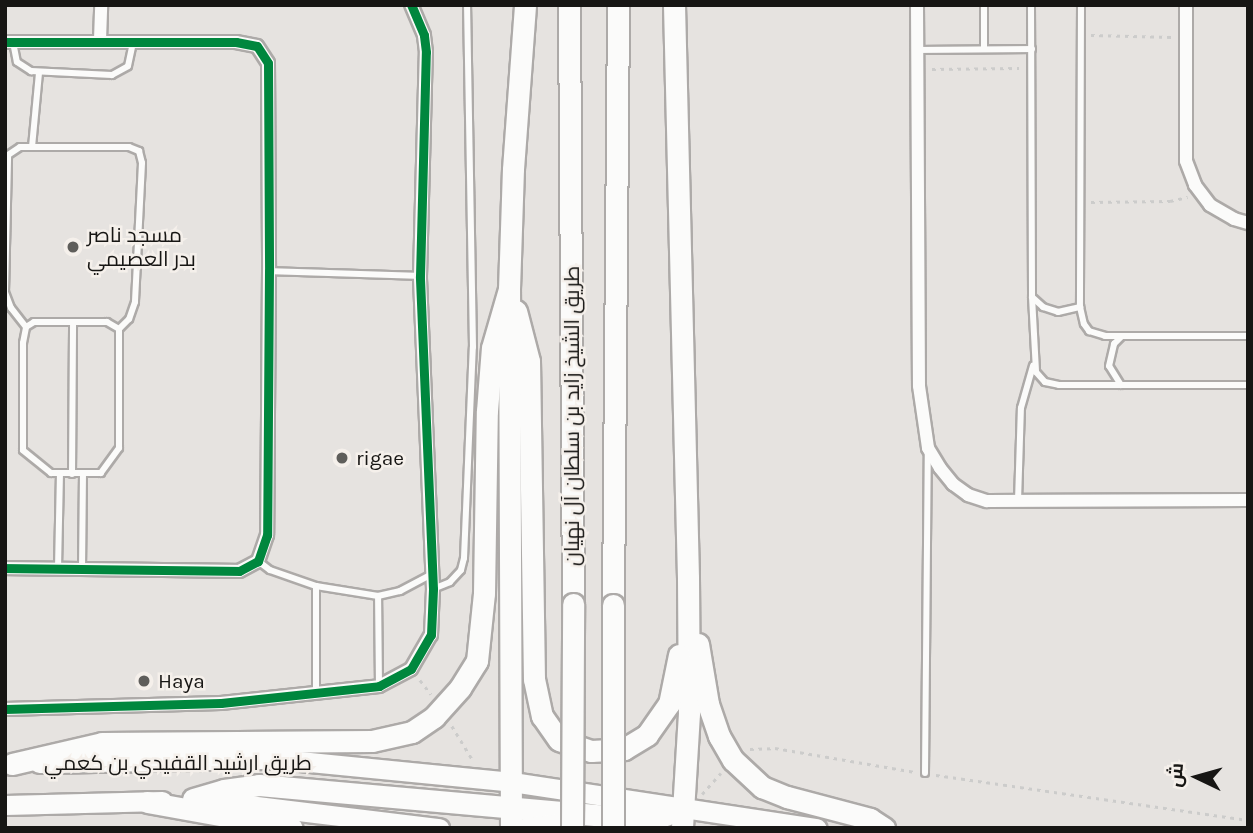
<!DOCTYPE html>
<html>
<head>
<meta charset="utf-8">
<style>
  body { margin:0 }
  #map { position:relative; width:1253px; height:833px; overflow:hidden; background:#e6e3e0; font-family:Karla,Cairo,sans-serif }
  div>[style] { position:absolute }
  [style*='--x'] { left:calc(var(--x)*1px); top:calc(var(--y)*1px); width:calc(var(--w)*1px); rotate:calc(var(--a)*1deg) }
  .path>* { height:2.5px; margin-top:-1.25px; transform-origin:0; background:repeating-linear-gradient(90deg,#cccccb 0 3.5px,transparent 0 8.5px) }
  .roads { filter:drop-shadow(2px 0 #adaaa8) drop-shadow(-2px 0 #adaaa8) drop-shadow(0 2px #adaaa8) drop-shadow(0 -2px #adaaa8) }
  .service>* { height:6px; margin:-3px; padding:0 3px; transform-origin:3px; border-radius:3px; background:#fbfbfa }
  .minor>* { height:12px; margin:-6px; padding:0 6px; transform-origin:6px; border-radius:6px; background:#fbfbfa }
  .primary>* { height:19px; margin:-9.5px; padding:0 9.5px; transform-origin:9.5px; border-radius:9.5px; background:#fbfbfa }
  .motorway>* { height:21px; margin:-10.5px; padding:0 10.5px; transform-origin:10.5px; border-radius:10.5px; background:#fbfbfa }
  .bridges { filter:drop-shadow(2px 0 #adaaa8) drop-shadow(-2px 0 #adaaa8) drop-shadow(0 2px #adaaa8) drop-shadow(0 -2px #adaaa8) }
  .motorway-bridge>* { height:21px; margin:-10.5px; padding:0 10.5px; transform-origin:10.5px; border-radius:10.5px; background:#fbfbfa }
  .cycleway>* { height:9px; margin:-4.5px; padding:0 4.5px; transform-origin:4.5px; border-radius:4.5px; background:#00873e }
  .dots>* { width:19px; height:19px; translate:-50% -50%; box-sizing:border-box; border:4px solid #f5f0eb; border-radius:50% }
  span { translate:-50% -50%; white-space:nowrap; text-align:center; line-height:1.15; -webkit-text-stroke:5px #f5f0eb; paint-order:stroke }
  .poi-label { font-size:21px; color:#171614 }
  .left { translate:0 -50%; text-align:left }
  .street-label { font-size:21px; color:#171614 }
  .frame { position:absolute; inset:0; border:7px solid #171614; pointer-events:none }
  .north { position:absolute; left:1162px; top:742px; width:70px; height:70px; -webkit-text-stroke:5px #f5f0eb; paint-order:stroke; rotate:275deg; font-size:19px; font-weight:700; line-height:28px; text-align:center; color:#171614 }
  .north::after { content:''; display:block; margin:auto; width:24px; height:32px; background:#171614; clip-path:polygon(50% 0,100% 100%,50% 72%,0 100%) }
</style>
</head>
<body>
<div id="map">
  <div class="path">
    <div style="--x:1091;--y:35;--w:81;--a:1.4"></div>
    <div style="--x:932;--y:69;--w:87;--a:-0.7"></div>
    <div style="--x:1091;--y:202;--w:79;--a:-0.7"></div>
    <div style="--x:1170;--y:201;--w:18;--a:-13"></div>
    <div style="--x:420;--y:680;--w:18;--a:52"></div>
    <div style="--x:452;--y:726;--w:42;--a:58.6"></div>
    <div style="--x:750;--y:749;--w:25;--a:-2"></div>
    <div style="--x:775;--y:748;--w:142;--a:9.7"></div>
    <div style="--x:936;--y:775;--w:315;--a:8.2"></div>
    <div style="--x:702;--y:794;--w:28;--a:-48"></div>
  </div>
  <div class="roads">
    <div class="service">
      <div style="--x:984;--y:5;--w:44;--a:90"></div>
      <div style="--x:1031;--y:5;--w:292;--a:89.8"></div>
      <div style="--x:1032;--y:297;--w:75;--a:86.9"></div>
      <div style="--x:1036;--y:372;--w:13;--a:48"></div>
      <div style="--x:1045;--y:382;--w:14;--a:12"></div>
      <div style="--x:1059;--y:385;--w:189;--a:0"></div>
      <div style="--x:1081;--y:5;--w:302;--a:90.2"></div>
      <div style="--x:1080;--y:307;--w:17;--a:77"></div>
      <div style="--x:1084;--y:324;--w:9;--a:54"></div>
      <div style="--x:1089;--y:331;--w:17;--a:17"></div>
      <div style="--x:1105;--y:336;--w:143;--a:0"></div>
      <div style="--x:13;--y:42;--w:20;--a:79"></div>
      <div style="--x:17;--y:62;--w:17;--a:33"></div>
      <div style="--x:31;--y:71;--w:81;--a:2.8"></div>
      <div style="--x:112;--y:75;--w:18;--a:-29"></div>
      <div style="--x:128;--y:66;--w:25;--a:-78"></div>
      <div style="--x:918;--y:50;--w:114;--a:-0.5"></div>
      <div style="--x:32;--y:147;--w:74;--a:-84.6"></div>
      <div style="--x:269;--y:271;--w:151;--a:1.9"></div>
      <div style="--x:1032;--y:297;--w:15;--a:42"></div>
      <div style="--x:1043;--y:307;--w:16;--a:18"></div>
      <div style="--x:1058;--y:312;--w:23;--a:-13"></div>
      <div style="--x:34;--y:322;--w:73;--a:0"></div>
      <div style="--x:107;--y:322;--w:14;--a:30"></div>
      <div style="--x:119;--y:329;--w:119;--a:90"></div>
      <div style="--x:119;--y:448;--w:31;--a:126"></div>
      <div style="--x:101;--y:473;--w:50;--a:180"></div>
      <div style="--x:51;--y:473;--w:36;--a:-141"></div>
      <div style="--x:23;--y:450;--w:107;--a:-90"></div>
      <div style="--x:23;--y:343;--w:16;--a:-79"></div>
      <div style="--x:26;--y:327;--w:9;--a:-32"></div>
      <div style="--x:26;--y:327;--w:24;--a:-128"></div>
      <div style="--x:11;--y:308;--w:17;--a:-111"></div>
      <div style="--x:5;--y:292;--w:137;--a:-88.7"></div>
      <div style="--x:8;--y:155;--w:14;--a:-34"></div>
      <div style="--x:20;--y:147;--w:109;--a:0"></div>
      <div style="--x:129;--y:147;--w:11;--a:22"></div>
      <div style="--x:139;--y:151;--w:12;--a:76"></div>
      <div style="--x:142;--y:163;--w:139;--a:92.9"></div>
      <div style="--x:135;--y:302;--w:18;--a:109"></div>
      <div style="--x:129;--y:319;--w:14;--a:135"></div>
      <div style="--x:1121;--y:385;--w:22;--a:-122"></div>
      <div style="--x:1109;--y:366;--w:23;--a:-77"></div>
      <div style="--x:1114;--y:344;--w:11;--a:-45"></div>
      <div style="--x:72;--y:474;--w:152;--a:-89.6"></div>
      <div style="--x:1018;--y:501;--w:93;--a:-88.2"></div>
      <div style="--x:1021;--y:408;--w:44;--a:-74.1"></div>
      <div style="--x:258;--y:561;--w:15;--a:37"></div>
      <div style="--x:270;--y:570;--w:49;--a:19.2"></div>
      <div style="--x:316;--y:586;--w:63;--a:9.2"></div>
      <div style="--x:58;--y:568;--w:94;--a:-88.8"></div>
      <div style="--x:82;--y:569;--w:94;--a:-89.4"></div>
      <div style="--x:433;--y:589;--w:18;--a:-22"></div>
      <div style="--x:450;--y:582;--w:16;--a:-47"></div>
      <div style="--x:461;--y:570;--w:12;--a:-76"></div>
      <div style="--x:464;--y:558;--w:211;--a:-87.6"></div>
      <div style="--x:473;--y:347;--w:342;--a:-91"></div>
      <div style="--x:379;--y:686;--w:90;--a:-90.6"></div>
      <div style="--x:378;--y:596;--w:23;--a:-13"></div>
      <div style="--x:400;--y:591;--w:36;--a:-28"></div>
      <div style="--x:316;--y:693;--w:107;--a:-90"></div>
      <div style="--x:925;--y:773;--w:320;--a:-89.5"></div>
    </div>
    <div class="minor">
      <div style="--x:917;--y:5;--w:381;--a:89.7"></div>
      <div style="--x:919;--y:386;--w:63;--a:81.7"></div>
      <div style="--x:928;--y:448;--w:23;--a:59"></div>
      <div style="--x:940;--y:468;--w:21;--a:51"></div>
      <div style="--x:953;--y:484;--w:19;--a:36"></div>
      <div style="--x:968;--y:495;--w:20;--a:18"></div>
      <div style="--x:987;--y:501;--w:261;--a:-0.2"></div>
      <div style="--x:1186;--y:5;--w:156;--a:90"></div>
      <div style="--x:1186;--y:161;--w:26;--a:69"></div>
      <div style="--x:1195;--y:185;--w:25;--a:53"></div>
      <div style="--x:1210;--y:205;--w:28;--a:30"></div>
      <div style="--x:1234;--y:219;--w:15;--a:16"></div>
      <div style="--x:100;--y:40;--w:35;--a:-88"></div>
      <div style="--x:5;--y:42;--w:231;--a:0"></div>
      <div style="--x:236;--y:42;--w:21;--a:11"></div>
      <div style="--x:257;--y:46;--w:20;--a:57"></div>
      <div style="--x:268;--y:63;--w:208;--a:89.7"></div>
      <div style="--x:269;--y:271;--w:264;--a:90.4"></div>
      <div style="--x:267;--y:535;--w:28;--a:109"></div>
      <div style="--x:258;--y:561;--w:21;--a:152"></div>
      <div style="--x:239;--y:571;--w:234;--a:-179.3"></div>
      <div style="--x:5;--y:709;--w:216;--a:-1.6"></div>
      <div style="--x:221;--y:703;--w:159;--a:-6.1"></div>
      <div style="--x:379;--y:686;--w:36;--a:-28"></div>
      <div style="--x:411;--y:669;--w:39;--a:-60"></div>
      <div style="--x:431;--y:635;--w:46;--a:-87.5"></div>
      <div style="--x:433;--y:589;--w:313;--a:-92.4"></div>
      <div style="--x:420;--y:276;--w:224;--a:-88.5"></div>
      <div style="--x:426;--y:52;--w:17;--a:-97"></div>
      <div style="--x:424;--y:35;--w:33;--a:-113"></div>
    </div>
    <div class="primary">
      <div style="--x:39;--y:763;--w:240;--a:-1"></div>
      <div style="--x:279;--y:759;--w:234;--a:5.6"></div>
      <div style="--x:512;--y:782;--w:308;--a:8.6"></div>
      <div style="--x:199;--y:799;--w:242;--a:6.9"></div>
      <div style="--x:5;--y:805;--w:157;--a:-1.5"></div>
    </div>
    <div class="motorway">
      <div style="--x:569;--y:5;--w:599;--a:89.62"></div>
      <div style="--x:674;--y:5;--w:573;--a:88.6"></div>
      <div style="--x:688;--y:578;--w:135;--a:89.6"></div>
      <div style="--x:689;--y:713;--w:115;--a:93.5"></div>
      <div style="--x:516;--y:311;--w:52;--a:75.4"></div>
      <div style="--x:529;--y:361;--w:318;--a:89.1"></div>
      <div style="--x:534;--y:679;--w:38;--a:78"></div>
      <div style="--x:542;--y:716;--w:29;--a:55"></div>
      <div style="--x:559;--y:740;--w:34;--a:19"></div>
      <div style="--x:591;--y:751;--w:33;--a:-3"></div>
      <div style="--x:624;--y:749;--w:27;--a:-31"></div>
      <div style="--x:647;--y:735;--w:38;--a:-55"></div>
      <div style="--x:669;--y:704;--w:50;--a:-78.5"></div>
      <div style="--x:613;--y:605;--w:600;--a:-89.52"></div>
      <div style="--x:698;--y:644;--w:61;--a:80.5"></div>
      <div style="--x:708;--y:704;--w:34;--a:71"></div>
      <div style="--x:719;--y:736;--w:28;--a:60"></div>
      <div style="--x:733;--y:760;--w:40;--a:43"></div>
      <div style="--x:762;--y:787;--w:27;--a:22"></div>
      <div style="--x:787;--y:797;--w:86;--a:14.8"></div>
      <div style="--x:870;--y:819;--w:17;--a:33"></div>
      <div style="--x:12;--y:764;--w:92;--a:-13.1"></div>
      <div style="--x:102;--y:743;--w:270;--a:-0.4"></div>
      <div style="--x:372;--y:741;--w:41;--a:-12.7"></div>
      <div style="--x:412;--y:732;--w:27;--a:-34"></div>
      <div style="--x:434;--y:717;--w:39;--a:-48"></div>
      <div style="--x:460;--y:688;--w:32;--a:-58"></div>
      <div style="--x:477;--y:661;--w:68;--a:-84.1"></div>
      <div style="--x:484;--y:593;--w:182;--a:-89.1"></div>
      <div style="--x:487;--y:411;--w:63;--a:-85.5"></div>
      <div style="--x:492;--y:348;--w:61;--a:-73.9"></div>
      <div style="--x:193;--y:799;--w:32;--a:-16"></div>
      <div style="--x:224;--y:790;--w:35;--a:-8"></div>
      <div style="--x:259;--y:785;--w:395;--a:5.1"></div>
      <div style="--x:652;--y:820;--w:33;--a:-20"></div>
      <div style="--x:147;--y:802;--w:147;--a:10.2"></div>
      <div style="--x:511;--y:828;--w:539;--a:-90.21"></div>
      <div style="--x:509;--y:289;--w:120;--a:-88.1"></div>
      <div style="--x:513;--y:169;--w:164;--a:-85.8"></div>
      <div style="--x:525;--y:828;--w:37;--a:-6"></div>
    </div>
  </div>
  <div class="bridges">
    <div class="motorway-bridge">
      <div style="--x:572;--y:828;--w:224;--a:-89.7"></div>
      <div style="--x:613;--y:828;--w:223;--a:-90"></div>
    </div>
  </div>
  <div class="cycleway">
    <div style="--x:5;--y:42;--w:231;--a:0"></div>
    <div style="--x:236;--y:42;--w:21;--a:11"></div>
    <div style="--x:257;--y:46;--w:20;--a:57"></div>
    <div style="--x:268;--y:63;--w:208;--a:89.7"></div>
    <div style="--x:269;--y:271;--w:264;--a:90.4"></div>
    <div style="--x:267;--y:535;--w:28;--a:109"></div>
    <div style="--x:258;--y:561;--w:21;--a:152"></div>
    <div style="--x:239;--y:571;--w:234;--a:-179.3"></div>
    <div style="--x:5;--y:709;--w:216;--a:-1.6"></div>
    <div style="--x:221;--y:703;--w:159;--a:-6.1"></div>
    <div style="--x:379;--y:686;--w:36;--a:-28"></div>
    <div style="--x:411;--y:669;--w:39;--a:-60"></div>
    <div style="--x:431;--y:635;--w:46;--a:-87.5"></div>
    <div style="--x:433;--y:589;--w:313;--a:-92.4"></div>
    <div style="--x:420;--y:276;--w:224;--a:-88.5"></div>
    <div style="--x:426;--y:52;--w:17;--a:-97"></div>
    <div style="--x:424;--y:35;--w:33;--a:-113"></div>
  </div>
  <div class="dots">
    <div style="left:73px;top:247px;background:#5f5e5b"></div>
    <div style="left:342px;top:458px;background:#5f5e5b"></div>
    <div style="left:144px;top:681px;background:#5f5e5b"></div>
  </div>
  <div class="poi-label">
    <span class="left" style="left:87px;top:247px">مسجد ناصر<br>بدر العصيمي</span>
    <span class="left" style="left:356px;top:458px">rigae</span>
    <span class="left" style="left:158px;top:681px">Haya</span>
  </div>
  <div class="street-label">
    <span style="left:572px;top:416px;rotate:-90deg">طريق الشيخ زايد بن سلطان آل نهيان</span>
    <span style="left:178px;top:763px">طريق ارشيد القفيدي بن كعمي</span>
  </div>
  <div class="frame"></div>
  <div class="north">ش</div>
</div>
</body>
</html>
